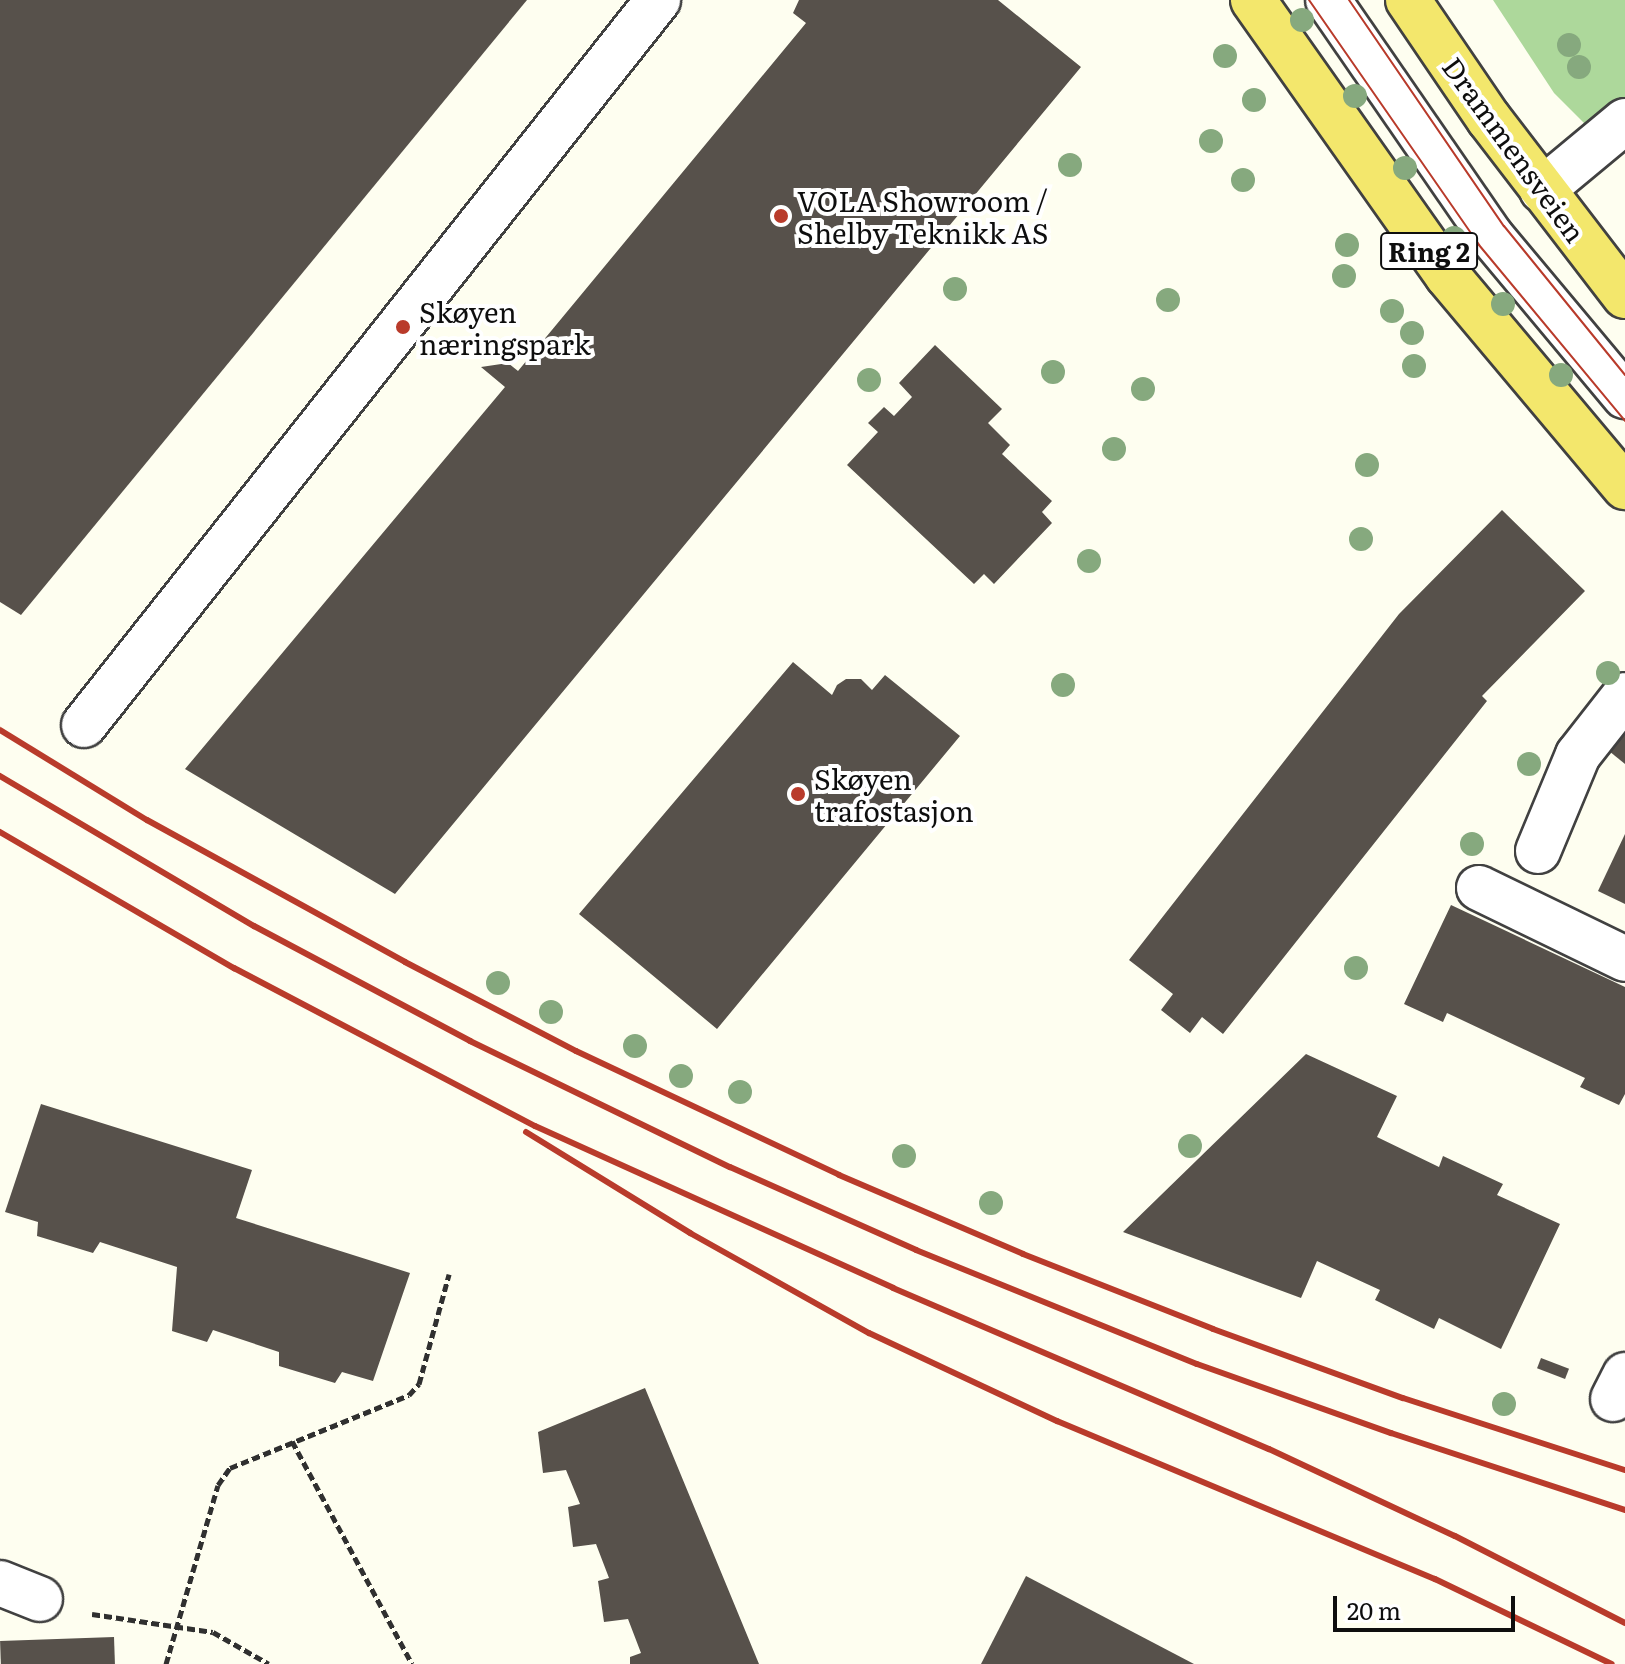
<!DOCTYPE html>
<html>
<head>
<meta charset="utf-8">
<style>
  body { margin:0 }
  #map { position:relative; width:1625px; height:1664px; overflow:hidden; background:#fefef0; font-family:Literata,serif }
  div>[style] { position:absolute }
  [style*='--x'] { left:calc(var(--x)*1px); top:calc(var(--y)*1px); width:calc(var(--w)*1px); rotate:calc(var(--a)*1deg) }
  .forest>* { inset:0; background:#add89b }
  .building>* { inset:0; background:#57514b; transform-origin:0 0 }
  .path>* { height:5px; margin-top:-2.5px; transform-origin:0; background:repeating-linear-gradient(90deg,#303030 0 8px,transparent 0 12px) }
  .roads { filter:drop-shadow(2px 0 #414141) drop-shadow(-2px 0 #414141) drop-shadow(0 2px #414141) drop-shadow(0 -2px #414141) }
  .minor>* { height:44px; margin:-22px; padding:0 22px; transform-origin:22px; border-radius:22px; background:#fff }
  .major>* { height:44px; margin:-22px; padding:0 22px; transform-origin:22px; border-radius:22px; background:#f3e76c }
  .tram>* { height:2px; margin:-1px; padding:0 1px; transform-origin:1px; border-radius:1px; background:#b93b2b }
  .rail>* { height:6px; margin:-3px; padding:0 3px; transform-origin:3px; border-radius:3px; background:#b93b2b }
  .trees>* { width:24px; height:24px; margin:-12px; border-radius:50%; background:#86a97e }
  .dots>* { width:22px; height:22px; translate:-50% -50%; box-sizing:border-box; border:4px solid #fff; border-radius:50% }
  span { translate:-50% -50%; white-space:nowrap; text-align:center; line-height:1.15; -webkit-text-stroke:8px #fff; paint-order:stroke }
  .shield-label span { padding:2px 6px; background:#fff; border:2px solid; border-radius:6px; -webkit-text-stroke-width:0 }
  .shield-label { font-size:26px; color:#0e0e0e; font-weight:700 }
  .street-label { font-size:28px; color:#0e0e0e }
  .poi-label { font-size:28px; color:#0e0e0e }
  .left { translate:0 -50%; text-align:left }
  .scale { position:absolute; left:1333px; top:1596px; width:182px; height:36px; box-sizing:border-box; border:4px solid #0e0e0e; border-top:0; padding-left:10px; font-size:24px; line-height:28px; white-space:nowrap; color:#0e0e0e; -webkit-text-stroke:6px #fff; paint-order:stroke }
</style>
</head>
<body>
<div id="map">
  <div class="forest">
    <div style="clip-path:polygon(1493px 0,1625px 0,1625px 150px,1617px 156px,1554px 93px)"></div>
  </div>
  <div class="building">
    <div style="clip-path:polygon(0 0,527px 0,21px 615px,0 602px)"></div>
    <div style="clip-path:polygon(799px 0,998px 0,1081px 67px,395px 894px,185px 769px,505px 387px,481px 367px,508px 363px,518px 371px,806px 23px,793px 13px)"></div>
    <div style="clip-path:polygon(935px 345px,1002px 409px,988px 423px,1010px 445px,1002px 454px,1052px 501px,1042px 512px,1052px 523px,994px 584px,984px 574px,974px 584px,847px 465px,878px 432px,868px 423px,884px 407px,894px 416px,912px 397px,899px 383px)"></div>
    <div style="clip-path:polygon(1502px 510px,1585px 591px,1482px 696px,1487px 701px,1223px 1034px,1202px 1017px,1190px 1033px,1161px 1010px,1173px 994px,1129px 960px,1399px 614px)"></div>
    <div style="clip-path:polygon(793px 662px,832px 695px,837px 685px,846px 679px,861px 679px,872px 690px,885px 675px,960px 736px,717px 1029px,579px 914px)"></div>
    <div style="clip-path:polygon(1625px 731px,1625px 764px,1609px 751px)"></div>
    <div style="clip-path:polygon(1625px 834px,1625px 904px,1598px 891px)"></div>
    <div style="clip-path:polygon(1451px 905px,1625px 987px,1625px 1094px,1619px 1105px,1580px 1087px,1585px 1078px,1447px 1013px,1443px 1022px,1404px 1004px)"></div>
    <div style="clip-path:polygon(1306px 1054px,1397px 1096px,1377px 1137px,1439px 1167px,1443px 1156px,1503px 1184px,1497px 1195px,1560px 1224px,1501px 1349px,1439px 1318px,1434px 1329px,1375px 1300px,1380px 1290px,1317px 1261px,1301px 1298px,1123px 1232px)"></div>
    <div style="clip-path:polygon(41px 1104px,252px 1170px,236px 1218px,410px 1273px,373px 1381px,342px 1372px,335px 1383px,279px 1366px,279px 1352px,213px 1330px,207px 1342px,172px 1331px,177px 1267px,100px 1242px,93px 1253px,37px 1236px,38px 1222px,5px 1212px)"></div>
    <div style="left:1541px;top:1358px;width:30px;height:11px;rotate:21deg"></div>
    <div style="clip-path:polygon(645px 1388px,759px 1664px,630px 1664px,630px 1657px,641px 1653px,628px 1619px,604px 1622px,598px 1581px,609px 1578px,596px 1544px,573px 1547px,568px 1507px,580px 1504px,566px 1470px,543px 1473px,538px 1432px)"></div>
    <div style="clip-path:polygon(1026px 1576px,1194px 1664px,981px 1664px)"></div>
    <div style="left:114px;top:1637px;width:27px;height:114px;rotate:88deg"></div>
  </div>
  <div class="path">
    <div style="--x:292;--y:1441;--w:253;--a:61.7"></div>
    <div style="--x:92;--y:1614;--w:122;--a:8.5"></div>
    <div style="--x:213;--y:1632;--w:64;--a:29.7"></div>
    <div style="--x:166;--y:1664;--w:186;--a:-73.8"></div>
    <div style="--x:218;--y:1485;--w:21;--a:-55"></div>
    <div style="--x:230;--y:1468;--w:193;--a:-22.2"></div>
    <div style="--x:409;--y:1395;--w:15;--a:-48"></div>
    <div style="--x:419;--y:1384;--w:114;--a:-74.7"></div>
  </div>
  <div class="roads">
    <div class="minor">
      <div style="--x:1328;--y:0;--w:287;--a:55.4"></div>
      <div style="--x:1491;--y:236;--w:209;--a:50.1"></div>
      <div style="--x:1542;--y:190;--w:108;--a:-39.7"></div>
      <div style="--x:84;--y:725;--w:925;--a:-51.63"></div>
      <div style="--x:1538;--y:851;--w:104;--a:-67.4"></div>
      <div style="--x:1578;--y:755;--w:76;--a:-51.9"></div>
      <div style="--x:1479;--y:888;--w:162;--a:25.9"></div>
      <div style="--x:1613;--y:1399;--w:27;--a:-63"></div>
      <div style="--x:0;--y:1583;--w:43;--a:21.8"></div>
    </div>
    <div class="major">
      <div style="--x:1253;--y:0;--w:337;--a:54.8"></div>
      <div style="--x:1447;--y:275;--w:277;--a:50"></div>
      <div style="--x:1408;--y:0;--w:144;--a:55.8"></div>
      <div style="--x:1489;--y:119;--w:223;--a:52.5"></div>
    </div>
  </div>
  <div class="tram">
    <div style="--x:1309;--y:0;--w:298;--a:55.2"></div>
    <div style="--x:1479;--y:245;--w:229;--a:50.3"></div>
    <div style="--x:1349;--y:0;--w:274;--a:55.6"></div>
    <div style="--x:1504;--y:226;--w:192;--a:50.9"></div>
  </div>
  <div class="rail">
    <div style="--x:0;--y:730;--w:172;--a:31.5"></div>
    <div style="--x:147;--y:820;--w:294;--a:28.8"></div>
    <div style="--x:405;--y:962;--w:193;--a:27.5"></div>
    <div style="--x:576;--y:1051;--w:291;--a:25.2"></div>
    <div style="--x:839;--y:1175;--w:200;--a:23.2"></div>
    <div style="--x:1023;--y:1254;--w:204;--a:21.5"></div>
    <div style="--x:1213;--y:1329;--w:202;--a:20"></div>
    <div style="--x:1403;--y:1398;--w:233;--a:18"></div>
    <div style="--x:0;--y:776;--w:295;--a:30.6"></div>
    <div style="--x:254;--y:926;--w:245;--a:28"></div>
    <div style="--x:470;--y:1041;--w:289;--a:25.9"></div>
    <div style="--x:730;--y:1167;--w:204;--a:24"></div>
    <div style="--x:916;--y:1250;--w:303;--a:22.1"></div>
    <div style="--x:1197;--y:1364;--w:206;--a:19.6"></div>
    <div style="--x:1391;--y:1433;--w:246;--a:18.2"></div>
    <div style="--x:0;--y:832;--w:271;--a:30.2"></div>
    <div style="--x:234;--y:968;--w:340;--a:27.7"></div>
    <div style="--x:535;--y:1126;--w:393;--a:24.3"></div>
    <div style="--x:893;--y:1288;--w:409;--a:23.2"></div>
    <div style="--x:1269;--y:1449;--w:205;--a:25.1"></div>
    <div style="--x:1455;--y:1536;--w:191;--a:27.1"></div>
    <div style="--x:526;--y:1132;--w:193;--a:31.6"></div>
    <div style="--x:690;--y:1233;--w:205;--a:29.2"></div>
    <div style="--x:869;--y:1333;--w:208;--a:25.1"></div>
    <div style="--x:1057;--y:1421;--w:410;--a:22.7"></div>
    <div style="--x:1435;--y:1579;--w:196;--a:25.7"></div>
  </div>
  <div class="trees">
    <div style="left:1302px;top:20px"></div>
    <div style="left:1569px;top:45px"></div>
    <div style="left:1225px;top:56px"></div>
    <div style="left:1579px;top:67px"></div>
    <div style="left:1355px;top:96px"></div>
    <div style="left:1254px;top:100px"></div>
    <div style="left:1211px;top:141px"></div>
    <div style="left:1070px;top:165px"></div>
    <div style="left:1405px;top:168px"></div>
    <div style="left:1243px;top:180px"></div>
    <div style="left:1454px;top:238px"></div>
    <div style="left:1347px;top:245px"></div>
    <div style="left:1344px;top:276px"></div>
    <div style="left:955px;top:289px"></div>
    <div style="left:1168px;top:300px"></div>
    <div style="left:1503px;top:304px"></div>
    <div style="left:1392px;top:311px"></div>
    <div style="left:1412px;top:333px"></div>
    <div style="left:1414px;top:366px"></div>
    <div style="left:1053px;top:372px"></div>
    <div style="left:1561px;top:375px"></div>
    <div style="left:869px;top:380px"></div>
    <div style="left:1143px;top:389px"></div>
    <div style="left:1114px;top:449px"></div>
    <div style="left:1367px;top:465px"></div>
    <div style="left:1361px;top:539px"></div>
    <div style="left:1089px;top:561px"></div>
    <div style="left:1608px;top:673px"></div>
    <div style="left:1063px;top:685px"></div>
    <div style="left:1529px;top:764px"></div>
    <div style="left:1472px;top:844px"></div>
    <div style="left:1356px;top:968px"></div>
    <div style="left:498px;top:983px"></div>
    <div style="left:551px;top:1012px"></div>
    <div style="left:635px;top:1046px"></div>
    <div style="left:681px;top:1076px"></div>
    <div style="left:740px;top:1092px"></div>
    <div style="left:1190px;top:1146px"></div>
    <div style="left:904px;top:1156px"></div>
    <div style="left:991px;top:1203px"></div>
    <div style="left:1504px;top:1404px"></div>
  </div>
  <div class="dots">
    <div style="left:781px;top:216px;background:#b93b2b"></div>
    <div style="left:403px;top:327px;background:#b93b2b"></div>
    <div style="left:798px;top:794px;background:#b93b2b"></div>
  </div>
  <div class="shield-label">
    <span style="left:1429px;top:251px">Ring 2</span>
  </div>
  <div class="street-label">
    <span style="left:1515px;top:149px;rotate:54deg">Drammensveien</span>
  </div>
  <div class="poi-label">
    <span class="left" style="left:797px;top:216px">VOLA Showroom /<br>Shelby Teknikk AS</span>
    <span class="left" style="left:419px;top:327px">Skøyen<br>næringspark</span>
    <span class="left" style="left:814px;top:794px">Skøyen<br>trafostasjon</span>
  </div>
  <div class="scale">20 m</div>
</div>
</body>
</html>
